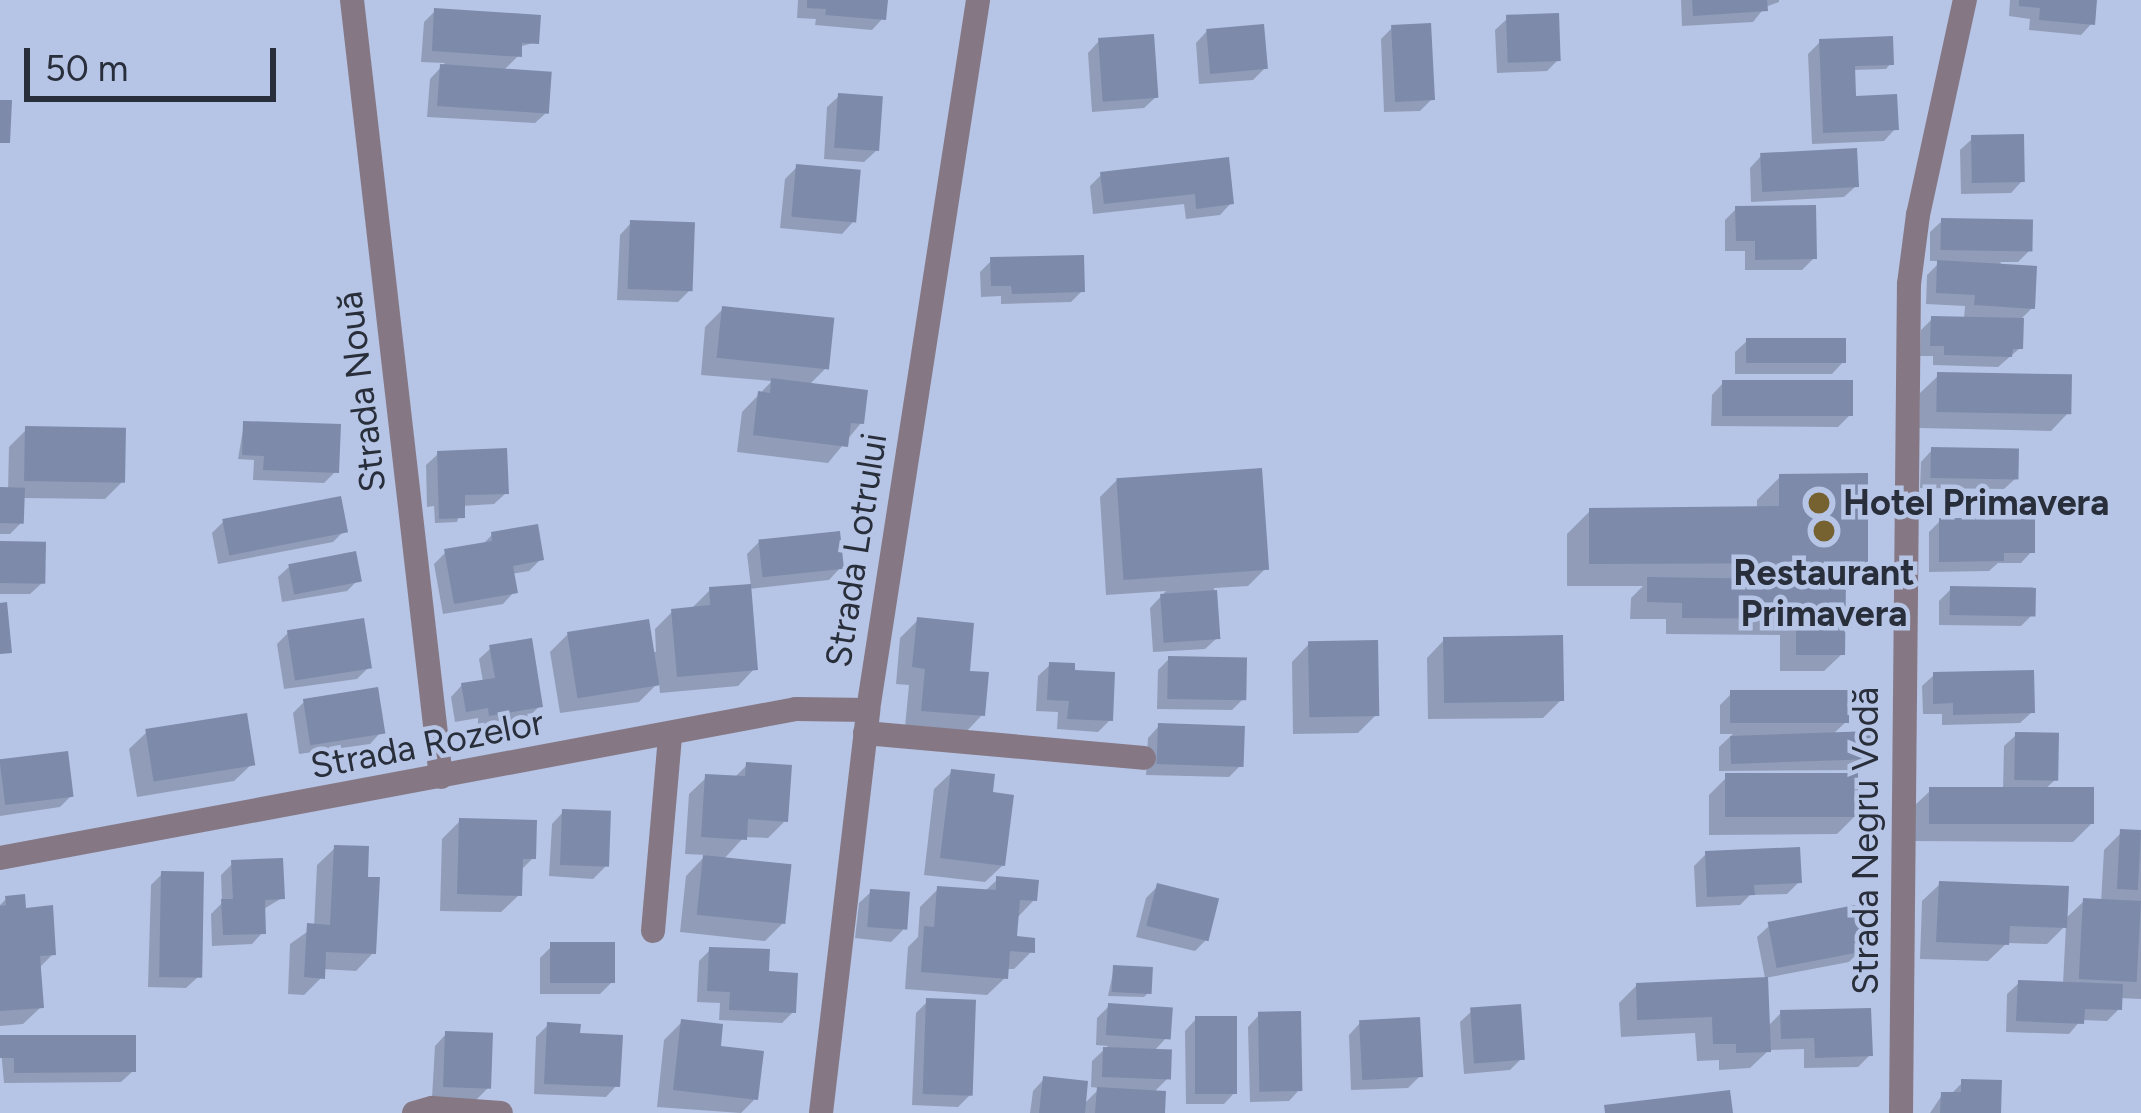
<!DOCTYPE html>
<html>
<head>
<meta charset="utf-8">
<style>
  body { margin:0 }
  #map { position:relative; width:2141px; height:1113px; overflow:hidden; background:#b6c4e6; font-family:Figtree,sans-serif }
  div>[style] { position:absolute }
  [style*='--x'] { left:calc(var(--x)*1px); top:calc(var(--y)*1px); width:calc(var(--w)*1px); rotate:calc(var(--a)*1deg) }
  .shadow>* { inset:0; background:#0003 }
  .building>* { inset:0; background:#7d8aaa; transform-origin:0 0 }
  .street>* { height:24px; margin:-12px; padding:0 12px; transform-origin:12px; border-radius:12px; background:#857884 }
  .dots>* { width:33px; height:33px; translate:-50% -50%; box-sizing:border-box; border:6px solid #b6c4e6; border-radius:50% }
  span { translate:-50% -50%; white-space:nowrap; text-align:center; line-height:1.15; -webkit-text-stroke:9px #b6c4e6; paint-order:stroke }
  .street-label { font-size:36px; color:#292e3b }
  .poi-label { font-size:36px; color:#292e3b; font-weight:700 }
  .left { translate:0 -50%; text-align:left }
  .scale { position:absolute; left:24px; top:48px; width:252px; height:54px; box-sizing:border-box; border:6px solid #292e3b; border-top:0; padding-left:15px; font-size:36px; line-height:42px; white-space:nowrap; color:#292e3b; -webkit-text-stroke:9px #b6c4e6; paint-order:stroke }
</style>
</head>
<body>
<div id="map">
  <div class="shadow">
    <div style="clip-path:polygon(798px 0,885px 0,883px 18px,872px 30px,815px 25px,816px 19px,797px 18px)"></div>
    <div style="clip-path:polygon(1681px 0,1779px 0,1779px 2px,1765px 7px,1753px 22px,1682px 26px)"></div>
    <div style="clip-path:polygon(2010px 0,2094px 0,2092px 23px,2081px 35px,2029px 30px,2030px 19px,2009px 16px)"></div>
    <div style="clip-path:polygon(435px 11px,536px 42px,519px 47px,519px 55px,503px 71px,547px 112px,535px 123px,427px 117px,430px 79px,445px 63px,421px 62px,424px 22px)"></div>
    <div style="clip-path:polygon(1507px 19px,1558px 60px,1547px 71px,1497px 73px,1495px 30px)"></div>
    <div style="clip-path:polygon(1392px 28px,1432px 99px,1420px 111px,1384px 112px,1381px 39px)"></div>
    <div style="clip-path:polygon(1207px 31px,1265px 68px,1253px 80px,1199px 84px,1196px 43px)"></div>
    <div style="clip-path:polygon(1099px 41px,1156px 97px,1144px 108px,1092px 112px,1088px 53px)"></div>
    <div style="clip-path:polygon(1820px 42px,1891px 63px,1886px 69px,1852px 70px,1853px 99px,1895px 129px,1884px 141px,1812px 144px,1808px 54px)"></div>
    <div style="clip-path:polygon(839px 96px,876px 151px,864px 162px,824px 159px,827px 107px)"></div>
    <div style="clip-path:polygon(1972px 139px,2022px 181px,2011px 193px,1961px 194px,1960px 150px)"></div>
    <div style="clip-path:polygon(1761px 156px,1856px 186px,1844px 197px,1751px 202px,1750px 168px)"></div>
    <div style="clip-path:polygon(1227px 160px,1231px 203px,1220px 215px,1186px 219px,1184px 204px,1093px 214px,1090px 186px,1102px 174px)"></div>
    <div style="clip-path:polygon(797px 167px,853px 222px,842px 234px,780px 228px,785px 179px)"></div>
    <div style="clip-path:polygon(1736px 209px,1814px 258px,1802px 270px,1745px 270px,1745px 251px,1725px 251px,1725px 220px)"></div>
    <div style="clip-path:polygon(1942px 221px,2030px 250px,2018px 262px,2000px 262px,2032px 308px,2021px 319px,2020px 348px,1998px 367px,1933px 365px,1933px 356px,1920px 356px,1921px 330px,1932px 319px,1964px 319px,1965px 306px,1926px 304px,1927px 275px,1941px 261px,1930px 261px,1930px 232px)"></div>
    <div style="clip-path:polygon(631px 223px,690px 290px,678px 302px,617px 300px,620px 235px)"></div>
    <div style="clip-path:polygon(992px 260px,1082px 291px,1071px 302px,1001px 304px,1001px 296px,981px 297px,980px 272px)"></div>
    <div style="clip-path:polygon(723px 309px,827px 367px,808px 386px,861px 423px,828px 463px,737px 452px,742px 412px,772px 381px,701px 375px,705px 327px)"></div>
    <div style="clip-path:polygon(1747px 341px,1843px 362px,1832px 374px,1735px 374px,1735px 352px)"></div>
    <div style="clip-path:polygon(1938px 376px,2068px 413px,2051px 431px,1919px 428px,1920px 393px)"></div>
    <div style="clip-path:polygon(1723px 383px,1849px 416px,1838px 427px,1711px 426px,1712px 395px)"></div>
    <div style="clip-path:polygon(244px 424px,336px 471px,324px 483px,253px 480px,254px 460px,238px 459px)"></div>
    <div style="clip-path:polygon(27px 429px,123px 481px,105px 499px,22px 498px,21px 523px,10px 534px,0 534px,0 490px,8px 491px,9px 447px)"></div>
    <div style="clip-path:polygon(1932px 450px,2016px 478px,2004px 489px,1920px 488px,1921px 462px)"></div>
    <div style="clip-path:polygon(438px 454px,506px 493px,494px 504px,462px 506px,457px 522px,435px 523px,434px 506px,427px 507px,426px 465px)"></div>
    <div style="clip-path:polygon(1780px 477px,1865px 561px,1843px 584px,1842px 654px,1824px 671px,1780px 671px,1780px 635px,1666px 634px,1666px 619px,1630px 619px,1631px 598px,1643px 586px,1567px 586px,1567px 534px,1590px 511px,1757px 510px,1757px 500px)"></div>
    <div style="clip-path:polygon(1118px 479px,1265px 569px,1248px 586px,1214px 588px,1217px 638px,1205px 649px,1153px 652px,1150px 608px,1166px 591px,1106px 595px,1100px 497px)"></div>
    <div style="clip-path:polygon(224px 521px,344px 531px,333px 542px,218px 564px,212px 533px)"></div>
    <div style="clip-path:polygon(1940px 521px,2032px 551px,2021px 563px,1998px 563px,1989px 571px,1929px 572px,1929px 532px)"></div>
    <div style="clip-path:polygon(492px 535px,541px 559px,529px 571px,511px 574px,514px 592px,503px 604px,443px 614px,434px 564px,446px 552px,481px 546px)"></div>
    <div style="clip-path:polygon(759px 542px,840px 568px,829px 580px,749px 589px,755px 668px,738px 686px,660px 693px,659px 682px,639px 702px,560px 713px,550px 652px,568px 634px,656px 652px,655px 629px,672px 612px,692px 608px,710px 590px,751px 587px,747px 554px)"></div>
    <div style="clip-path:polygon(0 544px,42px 583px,30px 594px,0 594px)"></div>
    <div style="clip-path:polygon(290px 566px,358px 580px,347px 591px,282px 602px,278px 577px)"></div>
    <div style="clip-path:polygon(1951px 589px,2033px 614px,2021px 626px,1939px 625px,1939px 601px)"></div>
    <div style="clip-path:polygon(918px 620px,966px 673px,982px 715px,965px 733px,905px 727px,909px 685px,896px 684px,900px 638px)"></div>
    <div style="clip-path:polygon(289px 632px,369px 667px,357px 679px,284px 689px,277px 644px)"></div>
    <div style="clip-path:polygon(1444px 640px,1561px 700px,1543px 718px,1428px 719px,1427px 658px)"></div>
    <div style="clip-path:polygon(1309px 644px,1376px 715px,1358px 733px,1293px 734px,1292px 662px)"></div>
    <div style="clip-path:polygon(491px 648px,540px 706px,528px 717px,478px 726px,478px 718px,455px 722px,451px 697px,462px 685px,483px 682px,479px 659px)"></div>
    <div style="clip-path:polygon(1169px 659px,1243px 699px,1232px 710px,1157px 709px,1158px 670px)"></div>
    <div style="clip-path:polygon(1050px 665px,1110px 720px,1098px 732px,1057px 729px,1058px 712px,1036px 711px,1038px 676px)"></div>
    <div style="clip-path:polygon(1934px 675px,2032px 712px,2020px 723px,1942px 725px,1942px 714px,1923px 714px,1922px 686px)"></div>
    <div style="clip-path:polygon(1732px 693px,1846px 722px,1833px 734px,1870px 758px,1858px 770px,1719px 771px,1719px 747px,1733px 734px,1720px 734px,1720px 705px)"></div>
    <div style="clip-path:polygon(305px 701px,381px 732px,370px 744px,299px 754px,293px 713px)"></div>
    <div style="clip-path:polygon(1159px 726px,1240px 766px,1229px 777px,1146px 775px,1148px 738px)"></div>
    <div style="clip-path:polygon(147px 732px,252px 764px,234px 781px,137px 797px,129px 749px)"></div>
    <div style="clip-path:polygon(2016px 735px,2055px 780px,2044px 790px,2091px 824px,2073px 842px,1913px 841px,1913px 807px,1931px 790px,2003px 790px,2004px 746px)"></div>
    <div style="clip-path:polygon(66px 754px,71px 796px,60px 807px,0 816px,0 763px)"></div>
    <div style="clip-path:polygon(747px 765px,786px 820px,768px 838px,744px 837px,723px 860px,783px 923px,765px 941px,680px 932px,686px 876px,706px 855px,685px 854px,689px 794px,707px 777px,734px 778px)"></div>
    <div style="clip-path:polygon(952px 772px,990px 794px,1003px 865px,985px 882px,924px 875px,934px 789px)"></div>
    <div style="clip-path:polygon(1727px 777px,1855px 816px,1837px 834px,1709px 835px,1709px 795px)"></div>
    <div style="clip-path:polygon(563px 812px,605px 867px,593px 879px,549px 876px,552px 824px)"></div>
    <div style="clip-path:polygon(460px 821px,533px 858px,520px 871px,519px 895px,501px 912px,440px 911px,442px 839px)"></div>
    <div style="clip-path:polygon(2122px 832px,2141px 833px,2141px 999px,2119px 998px,2119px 1009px,2107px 1021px,2081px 1020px,2069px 1034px,2006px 1032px,2007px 994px,2019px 983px,2063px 984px,2066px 925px,2047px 944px,2007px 943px,1988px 961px,1920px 959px,1922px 901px,1940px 884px,2064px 920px,2084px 901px,2101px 902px,2104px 850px)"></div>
    <div style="clip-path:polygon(335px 848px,373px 953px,356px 971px,322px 969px,322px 977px,304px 995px,288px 994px,290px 944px,314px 927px,317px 865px)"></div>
    <div style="clip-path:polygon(1706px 854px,1799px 882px,1787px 894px,1750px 895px,1740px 905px,1696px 907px,1694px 866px)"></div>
    <div style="clip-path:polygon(233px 863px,282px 898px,262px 910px,263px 932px,252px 944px,212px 946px,211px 914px,222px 903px,221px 875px)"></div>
    <div style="clip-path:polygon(162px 874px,198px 977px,186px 988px,148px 987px,151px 885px)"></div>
    <div style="clip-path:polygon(998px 879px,1034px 900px,1016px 919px,1014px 939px,1032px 951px,1014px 969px,1006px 969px,1005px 978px,987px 995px,905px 989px,908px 947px,918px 937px,920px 907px,938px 889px,984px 892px)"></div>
    <div style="clip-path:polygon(1158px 886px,1207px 939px,1195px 951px,1136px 937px,1146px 898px)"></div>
    <div style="clip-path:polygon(871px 892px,903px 930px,891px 942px,855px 938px,859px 903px)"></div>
    <div style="clip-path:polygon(6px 899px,23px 911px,53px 954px,38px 969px,41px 1007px,23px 1024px,0 1026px,0 905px)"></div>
    <div style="clip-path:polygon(1769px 926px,1861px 950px,1849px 962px,1765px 978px,1757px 937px)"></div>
    <div style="clip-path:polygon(552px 946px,612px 982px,600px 994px,540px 994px,540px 958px)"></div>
    <div style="clip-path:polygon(710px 950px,766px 974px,793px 1012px,782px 1023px,719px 1020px,720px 1003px,697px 1002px,699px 961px)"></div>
    <div style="clip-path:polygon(1114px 968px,1149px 992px,1144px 997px,1108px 996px)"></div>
    <div style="clip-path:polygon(1637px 985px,1767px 1027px,1781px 1013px,1870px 1055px,1858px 1067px,1804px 1068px,1804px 1049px,1769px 1050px,1750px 1068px,1719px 1070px,1719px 1060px,1697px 1061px,1695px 1033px,1621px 1037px,1619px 1003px)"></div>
    <div style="clip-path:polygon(928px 1001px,970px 1095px,958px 1107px,912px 1105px,916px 1013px)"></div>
    <div style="clip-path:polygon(1109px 1006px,1168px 1036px,1153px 1052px,1167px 1079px,1153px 1093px,1162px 1113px,1030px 1113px,1033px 1091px,1044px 1079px,1083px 1105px,1100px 1088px,1091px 1087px,1092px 1061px,1108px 1046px,1096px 1045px,1097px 1018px)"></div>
    <div style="clip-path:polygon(1472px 1011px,1522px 1058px,1510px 1070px,1464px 1074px,1460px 1022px)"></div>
    <div style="clip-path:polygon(1259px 1015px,1300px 1089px,1289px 1101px,1250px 1102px,1248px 1027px)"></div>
    <div style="clip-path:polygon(1196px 1019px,1235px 1092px,1224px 1104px,1186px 1104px,1185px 1031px)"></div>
    <div style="clip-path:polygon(682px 1022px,717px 1048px,756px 1098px,741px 1113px,657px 1107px,664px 1040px)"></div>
    <div style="clip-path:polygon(1360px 1023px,1420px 1076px,1408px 1088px,1351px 1090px,1349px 1035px)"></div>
    <div style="clip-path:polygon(548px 1025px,577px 1036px,617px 1085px,606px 1097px,534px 1094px,536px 1037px)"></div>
    <div style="clip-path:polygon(446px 1034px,488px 1088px,476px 1100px,432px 1098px,435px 1046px)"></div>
    <div style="clip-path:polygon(0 1038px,133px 1071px,121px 1082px,4px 1083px)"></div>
    <div style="clip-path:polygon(1963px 1082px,1998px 1113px,1930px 1113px,1942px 1095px,1950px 1095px)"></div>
  </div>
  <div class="building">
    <div style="clip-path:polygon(807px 0,888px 0,886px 20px,825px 15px,826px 9px,807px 8px)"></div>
    <div style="clip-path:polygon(1692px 0,1767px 0,1768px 11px,1693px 16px)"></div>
    <div style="clip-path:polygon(2019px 0,2097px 0,2095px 25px,2039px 20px,2040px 8px,2019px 6px)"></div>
    <div style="clip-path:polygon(434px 8px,541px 15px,539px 44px,522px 43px,522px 57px,432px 51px)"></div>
    <div style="left:1559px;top:13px;width:48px;height:53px;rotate:88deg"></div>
    <div style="left:1431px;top:23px;width:77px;height:40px;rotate:87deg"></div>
    <div style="left:1264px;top:24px;width:45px;height:58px;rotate:85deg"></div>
    <div style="left:1154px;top:34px;width:64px;height:56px;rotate:86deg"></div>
    <div style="clip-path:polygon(1893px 36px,1894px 65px,1855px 66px,1856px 96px,1897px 94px,1899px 130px,1823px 133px,1819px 39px)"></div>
    <div style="left:440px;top:64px;width:112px;height:42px;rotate:4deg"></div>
    <div style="left:838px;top:93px;width:45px;height:55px;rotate:4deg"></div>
    <div style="clip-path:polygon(0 100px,12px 100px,10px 143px,0 143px)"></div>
    <div style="left:2024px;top:134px;width:48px;height:53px;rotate:89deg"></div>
    <div style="left:1857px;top:148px;width:39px;height:97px;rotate:87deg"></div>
    <div style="clip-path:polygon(1229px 157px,1234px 204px,1196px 209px,1195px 194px,1104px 204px,1100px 172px)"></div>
    <div style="left:796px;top:164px;width:65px;height:53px;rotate:5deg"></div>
    <div style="clip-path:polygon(1816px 205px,1817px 259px,1755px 260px,1755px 241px,1736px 241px,1735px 206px)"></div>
    <div style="left:1941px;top:218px;width:92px;height:32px;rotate:1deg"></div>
    <div style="left:630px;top:220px;width:65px;height:69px;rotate:2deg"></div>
    <div style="clip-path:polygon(1084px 255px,1085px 292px,1012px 294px,1011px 286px,991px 286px,990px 257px)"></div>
    <div style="clip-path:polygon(1937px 260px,2037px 266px,2035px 309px,1974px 305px,1975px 295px,1936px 293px)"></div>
    <div style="left:722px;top:306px;width:113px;height:52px;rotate:6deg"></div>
    <div style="clip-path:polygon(1931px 316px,2024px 318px,2023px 349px,2013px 349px,2012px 357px,1944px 355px,1944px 346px,1930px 346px)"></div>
    <div style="left:1746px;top:338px;width:100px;height:25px"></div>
    <div style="left:1937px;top:372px;width:135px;height:40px;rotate:1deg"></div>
    <div style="clip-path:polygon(771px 378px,868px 390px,864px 424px,851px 423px,848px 447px,753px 435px,758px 391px,770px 393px)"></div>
    <div style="left:1722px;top:380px;width:131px;height:36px"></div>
    <div style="clip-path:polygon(243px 421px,341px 424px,339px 473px,263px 470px,264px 456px,242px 455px)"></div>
    <div style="left:25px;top:426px;width:101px;height:55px;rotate:1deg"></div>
    <div style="left:1931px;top:447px;width:88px;height:31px;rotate:1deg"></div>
    <div style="clip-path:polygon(507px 448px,509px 494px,465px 495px,465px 518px,439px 519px,437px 451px)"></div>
    <div style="left:1262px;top:468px;width:102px;height:146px;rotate:86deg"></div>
    <div style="clip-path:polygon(1868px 473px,1868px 563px,1589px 564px,1589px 508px,1779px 506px,1779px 474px)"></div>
    <div style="left:0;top:487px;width:25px;height:36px;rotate:2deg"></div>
    <div style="left:341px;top:496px;width:37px;height:121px;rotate:79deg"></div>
    <div style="clip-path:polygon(1939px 518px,2035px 518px,2035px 553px,2004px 553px,2004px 561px,1939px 562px)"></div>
    <div style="clip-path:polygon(538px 524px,544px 560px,513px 566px,518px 593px,454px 604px,444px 549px,492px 541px,491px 532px)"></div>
    <div style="left:840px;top:531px;width:38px;height:82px;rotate:84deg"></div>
    <div style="left:0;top:541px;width:46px;height:42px;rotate:1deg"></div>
    <div style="left:356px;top:551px;width:31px;height:69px;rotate:79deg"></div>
    <div style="clip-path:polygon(1647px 577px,1846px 580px,1845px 655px,1796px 655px,1796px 619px,1682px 618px,1682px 603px,1647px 602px)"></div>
    <div style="clip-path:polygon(751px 584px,758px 670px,677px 677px,671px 609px,710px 605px,709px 587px)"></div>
    <div style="left:1950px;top:586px;width:86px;height:29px;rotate:1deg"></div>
    <div style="left:1217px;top:590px;width:49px;height:57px;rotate:86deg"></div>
    <div style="clip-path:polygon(7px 602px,12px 653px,0 654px,0 603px)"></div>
    <div style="clip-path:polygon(917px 617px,974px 623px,970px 671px,989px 672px,985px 716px,921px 711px,925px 669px,912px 667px)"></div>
    <div style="left:364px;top:618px;width:51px;height:78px;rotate:81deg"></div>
    <div style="left:649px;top:619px;width:67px;height:83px;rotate:81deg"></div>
    <div style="left:1563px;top:635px;width:66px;height:120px;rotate:89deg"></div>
    <div style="clip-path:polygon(532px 638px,543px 707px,489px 716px,488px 708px,466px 712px,461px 683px,495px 678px,489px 645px)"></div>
    <div style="left:1378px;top:640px;width:76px;height:70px;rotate:89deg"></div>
    <div style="left:1168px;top:656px;width:79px;height:43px;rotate:1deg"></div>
    <div style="clip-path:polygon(1049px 662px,1075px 663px,1075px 670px,1115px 672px,1113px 721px,1067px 719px,1069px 701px,1047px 700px)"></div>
    <div style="clip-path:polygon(2034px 670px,2035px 713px,1953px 715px,1953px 703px,1933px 704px,1933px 672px)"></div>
    <div style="left:378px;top:687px;width:47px;height:76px;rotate:81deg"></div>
    <div style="left:1730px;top:690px;width:119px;height:33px"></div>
    <div style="left:247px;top:713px;width:53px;height:103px;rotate:81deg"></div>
    <div style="left:1158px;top:723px;width:87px;height:41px;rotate:2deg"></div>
    <div style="left:1872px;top:731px;width:28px;height:142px;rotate:88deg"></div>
    <div style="left:2015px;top:732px;width:44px;height:48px;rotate:1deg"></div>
    <div style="left:68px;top:751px;width:46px;height:69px;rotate:83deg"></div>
    <div style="clip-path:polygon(746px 762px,792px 765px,788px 822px,748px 819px,747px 840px,701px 837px,705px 774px,745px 776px)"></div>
    <div style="clip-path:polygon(951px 769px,995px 774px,993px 792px,1014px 795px,1005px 866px,940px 858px)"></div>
    <div style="left:1858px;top:773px;width:44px;height:133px;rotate:90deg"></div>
    <div style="left:1929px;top:787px;width:165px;height:37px"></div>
    <div style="left:562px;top:809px;width:49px;height:56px;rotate:2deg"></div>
    <div style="clip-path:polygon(459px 818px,537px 820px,536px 859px,523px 859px,522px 896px,457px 894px)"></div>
    <div style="left:2120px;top:829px;width:21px;height:60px;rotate:3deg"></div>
    <div style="clip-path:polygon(334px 845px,369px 846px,368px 877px,380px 877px,376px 954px,326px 952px,325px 979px,304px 977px,307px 923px,330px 925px)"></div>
    <div style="clip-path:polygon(1800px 847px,1802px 883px,1754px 885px,1755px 895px,1707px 897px,1705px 851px)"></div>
    <div style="left:703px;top:855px;width:89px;height:60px;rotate:6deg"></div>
    <div style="clip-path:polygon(283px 858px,285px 899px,265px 900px,266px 934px,223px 935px,221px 899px,233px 899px,231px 860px)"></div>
    <div style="left:161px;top:871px;width:43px;height:106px;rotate:1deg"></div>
    <div style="clip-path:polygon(996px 876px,1039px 880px,1037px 901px,1020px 900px,1017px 936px,1035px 938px,1035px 953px,1010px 951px,1008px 979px,921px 972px,924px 926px,934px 927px,937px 886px,996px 890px)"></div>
    <div style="clip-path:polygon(1939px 881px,2069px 886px,2067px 928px,2010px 926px,2009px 945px,1936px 942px)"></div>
    <div style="left:1157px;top:883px;width:64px;height:44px;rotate:14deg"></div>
    <div style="left:870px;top:889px;width:40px;height:38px;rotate:4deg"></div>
    <div style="clip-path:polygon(25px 894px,26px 908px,53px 905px,56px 955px,40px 956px,44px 1008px,0 1011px,0 906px,6px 905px,5px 896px)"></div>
    <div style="left:2083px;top:898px;width:58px;height:81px;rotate:3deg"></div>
    <div style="left:1855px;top:905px;width:47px;height:89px;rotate:79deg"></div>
    <div style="left:615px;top:942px;width:41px;height:65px;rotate:90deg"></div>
    <div style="clip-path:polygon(709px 947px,770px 949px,769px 971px,798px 973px,796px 1013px,729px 1010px,730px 992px,707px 991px)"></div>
    <div style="left:1113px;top:965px;width:40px;height:27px;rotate:3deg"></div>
    <div style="clip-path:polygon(1768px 977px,1771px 1052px,1736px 1053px,1736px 1044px,1713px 1044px,1712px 1017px,1637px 1020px,1636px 983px)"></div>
    <div style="clip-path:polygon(2018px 980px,2123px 984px,2122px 1010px,2085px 1009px,2084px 1024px,2016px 1021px)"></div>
    <div style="left:926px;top:998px;width:50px;height:96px;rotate:2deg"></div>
    <div style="left:1108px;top:1003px;width:65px;height:32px;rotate:4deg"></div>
    <div style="left:1521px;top:1004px;width:56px;height:51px;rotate:86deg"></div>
    <div style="clip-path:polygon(1871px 1008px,1873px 1056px,1815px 1058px,1814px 1038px,1781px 1039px,1780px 1010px)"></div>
    <div style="left:1301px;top:1011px;width:80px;height:43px;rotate:89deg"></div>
    <div style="left:1195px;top:1016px;width:42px;height:78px"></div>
    <div style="left:1420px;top:1017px;width:60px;height:61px;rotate:87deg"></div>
    <div style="clip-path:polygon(681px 1019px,723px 1024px,721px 1046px,764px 1051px,758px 1100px,673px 1090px)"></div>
    <div style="clip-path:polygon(547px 1022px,581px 1024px,580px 1033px,623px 1035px,620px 1087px,544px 1084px)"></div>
    <div style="left:445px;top:1031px;width:48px;height:56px;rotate:2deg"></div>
    <div style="clip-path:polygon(0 1035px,136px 1035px,136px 1072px,14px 1073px,14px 1058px,0 1058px)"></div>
    <div style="left:1103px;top:1047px;width:69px;height:30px;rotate:2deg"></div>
    <div style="clip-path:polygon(1043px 1076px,1088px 1081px,1085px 1113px,1039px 1113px)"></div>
    <div style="clip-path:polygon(1961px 1079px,2002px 1080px,2001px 1113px,1940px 1113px,1941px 1092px,1961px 1092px)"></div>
    <div style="clip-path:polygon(1097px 1087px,1166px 1091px,1165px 1113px,1095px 1113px)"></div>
    <div style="clip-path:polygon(1730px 1090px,1733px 1113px,1605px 1113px,1604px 1105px)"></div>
  </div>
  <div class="street">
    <div style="--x:352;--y:0;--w:782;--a:83.47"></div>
    <div style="--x:865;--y:733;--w:280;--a:5.1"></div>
    <div style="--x:0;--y:858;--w:810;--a:-10.6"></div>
    <div style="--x:796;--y:709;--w:72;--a:0.8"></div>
    <div style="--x:653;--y:931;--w:196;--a:-85"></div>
    <div style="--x:414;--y:1113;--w:19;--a:-16"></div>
    <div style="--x:432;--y:1108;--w:69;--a:4.1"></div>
    <div style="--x:821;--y:1113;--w:406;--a:-83.3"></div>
    <div style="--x:868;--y:710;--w:718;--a:-81.19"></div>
    <div style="--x:1901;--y:1113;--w:829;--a:-89.45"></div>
    <div style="--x:1909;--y:284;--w:70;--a:-82.6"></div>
    <div style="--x:1918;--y:215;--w:220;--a:-77.7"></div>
  </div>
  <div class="dots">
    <div style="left:1819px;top:503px;background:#766231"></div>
    <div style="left:1824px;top:531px;background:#766231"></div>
  </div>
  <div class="street-label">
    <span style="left:361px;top:392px;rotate:-97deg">Strada Nouă</span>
    <span style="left:856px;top:550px;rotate:-81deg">Strada Lotrului</span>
    <span style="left:427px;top:744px;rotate:-11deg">Strada Rozelor</span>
    <span style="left:1866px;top:841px;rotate:-90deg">Strada Negru Vodă</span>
  </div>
  <div class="poi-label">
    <span class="left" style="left:1843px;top:503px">Hotel Primavera</span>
    <span style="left:1824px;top:593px">Restaurant<br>Primavera</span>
  </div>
  <div class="scale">50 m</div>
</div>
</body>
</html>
